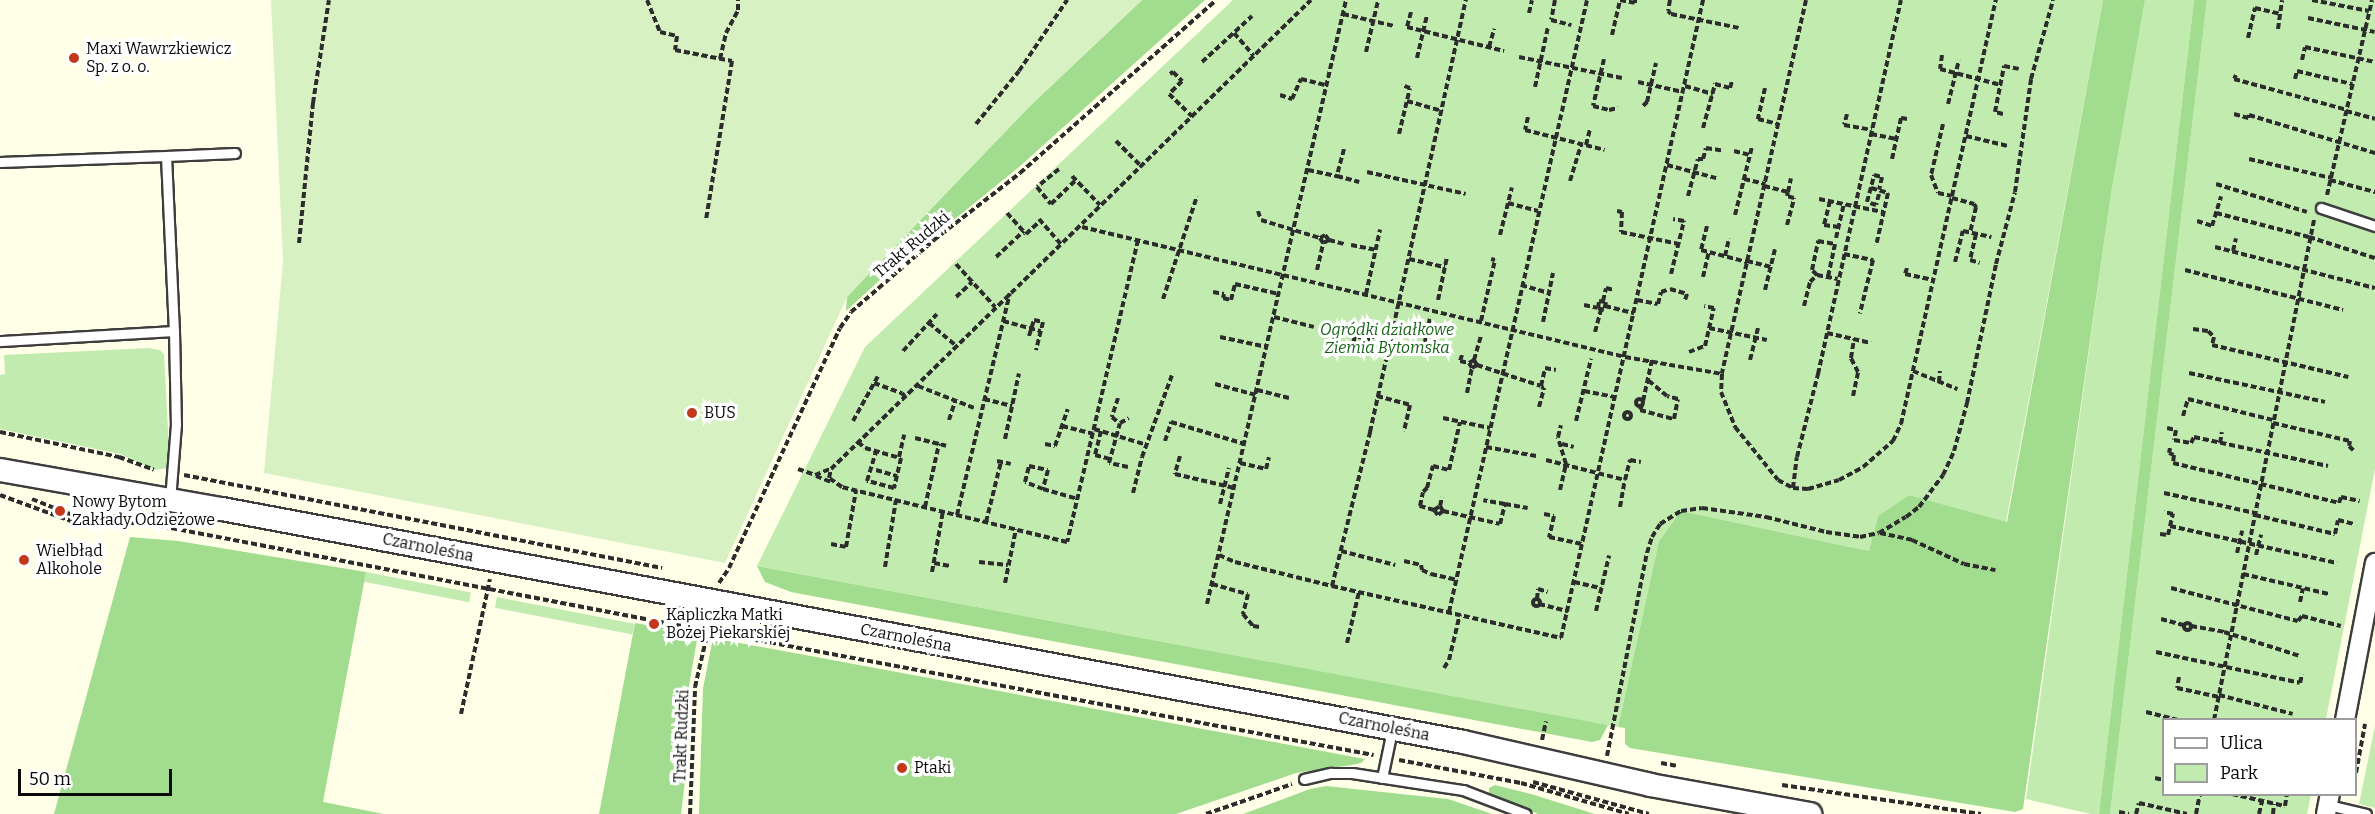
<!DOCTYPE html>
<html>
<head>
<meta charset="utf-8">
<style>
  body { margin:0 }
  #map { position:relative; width:2375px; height:814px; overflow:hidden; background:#ffffe8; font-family:Bitter,serif }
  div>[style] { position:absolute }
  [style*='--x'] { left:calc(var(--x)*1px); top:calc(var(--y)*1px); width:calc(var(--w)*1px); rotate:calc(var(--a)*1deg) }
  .green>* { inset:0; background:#c2ebb0; transform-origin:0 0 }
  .forest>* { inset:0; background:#a1dc8f }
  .pitch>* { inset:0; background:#d7f1c3 }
  .path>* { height:4px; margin-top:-2px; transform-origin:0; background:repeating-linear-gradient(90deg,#2c2c2c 0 6px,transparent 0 9px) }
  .path>.ring { margin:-2px; padding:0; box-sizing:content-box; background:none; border:4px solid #2c2c2c; border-radius:50% }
  .roads { filter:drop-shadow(2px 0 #3d3d3d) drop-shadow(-2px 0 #3d3d3d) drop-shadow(0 2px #3d3d3d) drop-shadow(0 -2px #3d3d3d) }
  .service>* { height:9px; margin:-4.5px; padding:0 4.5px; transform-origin:4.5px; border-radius:4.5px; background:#fff }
  .minor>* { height:18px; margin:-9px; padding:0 9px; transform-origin:9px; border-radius:9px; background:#fff }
  .tertiary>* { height:22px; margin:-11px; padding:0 11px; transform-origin:11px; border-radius:11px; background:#fff }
  .dots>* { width:16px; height:16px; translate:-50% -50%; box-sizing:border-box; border:3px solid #fff; border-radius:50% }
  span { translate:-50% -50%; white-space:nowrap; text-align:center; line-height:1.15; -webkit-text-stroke:6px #fff; paint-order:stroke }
  .poi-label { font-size:16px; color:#0a0a0a }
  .left { translate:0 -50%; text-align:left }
  .street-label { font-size:16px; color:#0a0a0a }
  .park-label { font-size:16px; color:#196419; font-style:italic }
  .legend { position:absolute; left:2162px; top:718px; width:195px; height:78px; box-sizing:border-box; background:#fff; border:2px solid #9d9d9d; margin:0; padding:8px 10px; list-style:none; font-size:18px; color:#0a0a0a }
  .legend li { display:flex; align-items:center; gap:12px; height:30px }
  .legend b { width:30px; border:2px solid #9d9d9d }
  .scale { position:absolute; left:18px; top:769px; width:154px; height:27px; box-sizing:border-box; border:3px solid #0a0a0a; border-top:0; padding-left:8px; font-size:18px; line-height:21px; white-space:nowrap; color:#0a0a0a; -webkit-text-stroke:4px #fff; paint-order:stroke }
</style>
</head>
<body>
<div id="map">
  <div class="green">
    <div style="clip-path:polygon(1233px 0,2103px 0,2006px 522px,1909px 495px,1878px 516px,1869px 551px,1681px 511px,1659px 541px,1618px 727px,757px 566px,865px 347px)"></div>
    <div style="clip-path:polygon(2145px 0,2194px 0,2099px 814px,2091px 814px,2026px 799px,2111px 194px)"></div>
    <div style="clip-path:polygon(2207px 0,2375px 0,2375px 469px,2326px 719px,2164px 720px,2164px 794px,2311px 795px,2307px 814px,2110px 814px)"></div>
    <div style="clip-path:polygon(149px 348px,160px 350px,164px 354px,170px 468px,154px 470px,120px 454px,0 429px,0 375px,5px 374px,4px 355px)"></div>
    <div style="left:366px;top:572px;width:107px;height:10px;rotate:11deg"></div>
    <div style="left:497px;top:597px;width:140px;height:11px;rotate:11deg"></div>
    <div style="clip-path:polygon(2375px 726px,2375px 808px,2359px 804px)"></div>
  </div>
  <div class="forest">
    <div style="clip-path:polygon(1142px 0,1205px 0,1019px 167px,881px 279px,846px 311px,847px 297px,895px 245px,1032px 104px)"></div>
    <div style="clip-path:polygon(2103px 0,2145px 0,2111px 194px,2023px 809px,2015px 812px,1630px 748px,1625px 744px,1625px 728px,1618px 727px,1659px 541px,1681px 511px,1869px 551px,1878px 516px,1909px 495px,2007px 522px)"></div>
    <div style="clip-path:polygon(2194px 0,2207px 0,2110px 814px,2099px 814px)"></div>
    <div style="clip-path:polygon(130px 537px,178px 541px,366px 572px,323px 802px,384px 814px,54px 814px)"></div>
    <div style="clip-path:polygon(757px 566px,1608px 725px,1600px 740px,1592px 742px,791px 592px,765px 582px)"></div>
    <div style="clip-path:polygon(635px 623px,698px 634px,689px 686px,685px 781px,681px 814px,599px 814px)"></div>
    <div style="clip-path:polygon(713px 638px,1365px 759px,1361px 763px,1352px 765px,1296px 773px,1176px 814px,699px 814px,703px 688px)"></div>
    <div style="clip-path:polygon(1495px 785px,1531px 794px,1595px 814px,1538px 814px,1489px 793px,1489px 788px)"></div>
    <div style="clip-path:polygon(1326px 786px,1448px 799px,1492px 814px,1243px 814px,1310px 789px)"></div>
  </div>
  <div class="pitch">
    <div style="clip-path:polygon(271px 0,1142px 0,1032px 104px,847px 297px,725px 563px,264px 473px,283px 261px)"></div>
  </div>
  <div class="path">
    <div style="--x:647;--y:0;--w:35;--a:68"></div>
    <div style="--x:660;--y:32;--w:17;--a:13"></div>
    <div style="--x:677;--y:36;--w:14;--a:98"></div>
    <div style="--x:675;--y:50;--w:58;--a:10.9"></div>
    <div style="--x:732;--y:61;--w:160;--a:99.3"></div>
    <div style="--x:1555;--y:0;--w:20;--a:101"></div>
    <div style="--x:1551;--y:20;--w:21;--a:14"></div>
    <div style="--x:1620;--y:0;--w:15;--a:11"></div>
    <div style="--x:1635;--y:3;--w:3;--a:-90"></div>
    <div style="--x:1670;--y:0;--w:11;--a:100"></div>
    <div style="--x:1668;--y:11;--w:4;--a:45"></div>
    <div style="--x:1671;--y:14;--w:69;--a:11.6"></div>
    <div style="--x:1806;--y:0;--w:383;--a:102.7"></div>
    <div style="--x:1722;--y:374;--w:18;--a:93"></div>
    <div style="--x:1721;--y:392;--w:38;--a:68"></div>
    <div style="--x:1735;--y:427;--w:68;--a:50.9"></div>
    <div style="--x:1778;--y:480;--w:17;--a:28"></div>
    <div style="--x:1793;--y:488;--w:15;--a:4"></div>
    <div style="--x:1808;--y:489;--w:32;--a:-16"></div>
    <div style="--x:1839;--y:480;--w:27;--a:-28"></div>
    <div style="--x:1863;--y:467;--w:40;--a:-41"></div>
    <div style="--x:1893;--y:441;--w:19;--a:-65"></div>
    <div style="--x:1901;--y:424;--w:435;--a:-77.4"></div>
    <div style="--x:2312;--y:0;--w:58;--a:10.9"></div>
    <div style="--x:1411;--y:12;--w:16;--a:105"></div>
    <div style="--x:1407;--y:27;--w:100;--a:13.9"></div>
    <div style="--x:1529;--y:13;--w:13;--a:-77"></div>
    <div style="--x:1343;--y:14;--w:52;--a:13.2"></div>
    <div style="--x:2308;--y:18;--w:68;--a:11.8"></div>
    <div style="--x:2278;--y:29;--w:29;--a:-82"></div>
    <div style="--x:1234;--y:33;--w:30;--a:49"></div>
    <div style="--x:1612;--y:35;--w:36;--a:-77"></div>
    <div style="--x:2248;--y:38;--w:31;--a:-77"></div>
    <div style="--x:2255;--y:8;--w:26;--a:13"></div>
    <div style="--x:1489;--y:47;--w:19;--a:-74"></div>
    <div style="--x:1366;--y:52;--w:52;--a:-76.8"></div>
    <div style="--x:1942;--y:55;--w:14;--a:98"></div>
    <div style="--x:1940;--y:69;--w:63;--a:14.7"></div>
    <div style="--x:1519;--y:57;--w:105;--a:11.5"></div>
    <div style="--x:1417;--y:58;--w:44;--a:-76.9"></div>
    <div style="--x:720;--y:59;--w:27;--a:-77"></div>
    <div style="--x:726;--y:33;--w:26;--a:-62"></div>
    <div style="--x:738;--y:10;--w:10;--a:-90"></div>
    <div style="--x:1604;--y:59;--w:48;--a:103.2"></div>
    <div style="--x:1593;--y:106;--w:16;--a:14"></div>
    <div style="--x:1609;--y:110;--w:9;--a:-13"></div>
    <div style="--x:2302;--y:60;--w:13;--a:-77"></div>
    <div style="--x:2305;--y:47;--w:72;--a:12.1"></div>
    <div style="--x:1202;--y:62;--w:68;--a:-42.6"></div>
    <div style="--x:1170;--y:74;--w:4;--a:-34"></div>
    <div style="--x:1173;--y:72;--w:13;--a:45"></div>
    <div style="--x:1182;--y:81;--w:18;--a:135"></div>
    <div style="--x:1169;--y:94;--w:32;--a:44"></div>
    <div style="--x:2236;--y:75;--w:4;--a:117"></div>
    <div style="--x:2234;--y:79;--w:117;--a:15.3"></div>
    <div style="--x:2295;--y:79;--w:8;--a:-76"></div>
    <div style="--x:2297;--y:71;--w:57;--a:13.3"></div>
    <div style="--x:1638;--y:82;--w:46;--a:12.5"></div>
    <div style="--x:1685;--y:86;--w:29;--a:16"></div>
    <div style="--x:1535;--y:87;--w:61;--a:-77.8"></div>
    <div style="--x:1765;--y:88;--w:32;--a:103"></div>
    <div style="--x:1758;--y:119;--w:21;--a:14"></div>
    <div style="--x:1280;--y:95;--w:13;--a:18"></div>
    <div style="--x:1292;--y:99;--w:22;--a:-66"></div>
    <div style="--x:1301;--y:79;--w:25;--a:14"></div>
    <div style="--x:1407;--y:101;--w:37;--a:16"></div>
    <div style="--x:1948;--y:104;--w:45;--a:-76"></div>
    <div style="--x:1643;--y:106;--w:6;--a:-45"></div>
    <div style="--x:1647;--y:102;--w:40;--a:-77"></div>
    <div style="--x:2346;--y:111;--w:30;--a:15"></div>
    <div style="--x:1847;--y:114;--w:11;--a:105"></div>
    <div style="--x:1844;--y:125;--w:28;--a:10"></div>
    <div style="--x:2003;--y:114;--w:8;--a:-166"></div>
    <div style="--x:1995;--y:112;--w:47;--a:-78.9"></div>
    <div style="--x:2004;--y:66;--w:15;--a:11"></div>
    <div style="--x:2234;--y:114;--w:15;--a:16"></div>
    <div style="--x:2248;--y:118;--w:3;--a:-72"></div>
    <div style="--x:2249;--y:115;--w:132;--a:16.8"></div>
    <div style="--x:1528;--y:117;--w:13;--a:103"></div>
    <div style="--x:1525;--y:130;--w:82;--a:14"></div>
    <div style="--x:976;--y:124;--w:68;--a:-50.9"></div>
    <div style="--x:1019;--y:71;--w:86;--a:-55.9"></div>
    <div style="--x:1943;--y:124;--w:52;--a:103.2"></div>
    <div style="--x:1931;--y:175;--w:19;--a:69"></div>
    <div style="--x:1938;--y:193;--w:14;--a:12"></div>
    <div style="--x:1703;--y:128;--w:46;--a:-74.7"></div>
    <div style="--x:1715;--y:84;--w:16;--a:15"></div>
    <div style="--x:1730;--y:88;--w:7;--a:-74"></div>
    <div style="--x:1399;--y:134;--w:47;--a:-76.6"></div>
    <div style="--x:1410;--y:88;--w:9;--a:-159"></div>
    <div style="--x:1871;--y:134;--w:26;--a:11"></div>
    <div style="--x:1966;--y:136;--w:43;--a:13.4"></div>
    <div style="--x:1116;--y:141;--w:35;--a:45"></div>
    <div style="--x:1586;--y:145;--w:16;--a:-76"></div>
    <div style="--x:1344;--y:149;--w:28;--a:105"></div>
    <div style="--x:1337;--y:176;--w:23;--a:15"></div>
    <div style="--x:1734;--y:151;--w:16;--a:14"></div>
    <div style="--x:1892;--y:159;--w:42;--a:-77.6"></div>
    <div style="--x:1901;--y:118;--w:7;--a:8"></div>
    <div style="--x:2249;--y:159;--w:84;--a:13"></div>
    <div style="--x:1667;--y:165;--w:51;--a:14.9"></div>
    <div style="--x:1059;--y:169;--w:28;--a:141"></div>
    <div style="--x:1037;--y:187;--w:22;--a:51"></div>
    <div style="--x:1051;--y:204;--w:35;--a:-44"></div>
    <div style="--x:1308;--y:170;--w:30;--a:12"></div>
    <div style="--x:1367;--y:172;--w:101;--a:12.5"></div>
    <div style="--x:1072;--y:176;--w:40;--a:46"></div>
    <div style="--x:1744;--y:179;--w:22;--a:13"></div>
    <div style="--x:2330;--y:180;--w:47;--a:14.9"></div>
    <div style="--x:1570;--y:181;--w:39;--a:-73"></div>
    <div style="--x:2216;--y:184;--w:95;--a:17.1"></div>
    <div style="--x:1764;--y:186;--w:25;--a:14"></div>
    <div style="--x:1788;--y:192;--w:14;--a:-78"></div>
    <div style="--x:1871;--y:188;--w:18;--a:16"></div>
    <div style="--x:1888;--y:193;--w:54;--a:102.8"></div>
    <div style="--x:1879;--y:194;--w:11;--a:105"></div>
    <div style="--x:1876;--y:205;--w:9;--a:-162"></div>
    <div style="--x:1867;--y:202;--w:28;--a:-75"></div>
    <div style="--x:1874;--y:175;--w:8;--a:14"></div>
    <div style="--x:1882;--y:177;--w:13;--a:103"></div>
    <div style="--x:2327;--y:195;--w:200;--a:-77"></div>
    <div style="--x:1688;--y:196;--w:38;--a:-75"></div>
    <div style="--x:1698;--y:159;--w:5;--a:0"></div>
    <div style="--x:1703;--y:159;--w:11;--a:-75"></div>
    <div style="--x:1706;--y:148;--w:18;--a:9"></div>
    <div style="--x:1952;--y:198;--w:23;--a:15"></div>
    <div style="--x:1974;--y:204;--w:4;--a:56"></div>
    <div style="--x:1976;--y:207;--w:26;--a:103"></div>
    <div style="--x:1819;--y:199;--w:65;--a:11.5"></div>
    <div style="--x:1830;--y:201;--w:25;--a:104"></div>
    <div style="--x:1824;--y:225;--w:15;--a:8"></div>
    <div style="--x:1508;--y:203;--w:31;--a:15"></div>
    <div style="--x:1258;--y:211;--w:9;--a:72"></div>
    <div style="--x:1261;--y:220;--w:62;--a:17"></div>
    <div style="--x:1617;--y:211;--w:5;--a:11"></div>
    <div style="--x:1622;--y:212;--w:20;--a:93"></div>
    <div style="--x:1621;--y:232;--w:59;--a:11.7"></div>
    <div style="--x:1007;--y:213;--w:28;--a:48"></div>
    <div style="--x:1026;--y:234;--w:21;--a:-43"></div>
    <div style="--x:2216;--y:213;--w:96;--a:14.5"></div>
    <div style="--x:2309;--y:237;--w:69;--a:17.7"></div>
    <div style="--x:1735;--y:215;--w:70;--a:-76"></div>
    <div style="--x:1039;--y:219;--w:35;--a:49"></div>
    <div style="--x:2197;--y:221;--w:16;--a:18"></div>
    <div style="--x:2212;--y:226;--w:31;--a:-73"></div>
    <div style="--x:1787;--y:225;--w:28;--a:-75"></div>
    <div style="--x:1794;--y:198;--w:7;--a:-164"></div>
    <div style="--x:1787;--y:196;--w:4;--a:-76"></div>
    <div style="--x:1707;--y:226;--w:25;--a:104"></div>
    <div style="--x:1701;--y:250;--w:48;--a:14.6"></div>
    <div style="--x:1082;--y:227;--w:558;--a:13.46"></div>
    <div style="--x:1625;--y:357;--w:98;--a:9.9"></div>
    <div style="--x:1976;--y:234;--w:27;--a:103"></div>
    <div style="--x:1970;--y:260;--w:10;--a:17"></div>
    <div style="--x:1325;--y:235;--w:6;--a:51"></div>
    <div style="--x:1329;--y:240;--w:7;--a:153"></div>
    <div style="--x:1323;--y:243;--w:6;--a:-121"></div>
    <div style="--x:1320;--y:238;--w:6;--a:-31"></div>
    <div style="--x:1500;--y:235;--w:49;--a:-76"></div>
    <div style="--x:1836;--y:238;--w:35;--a:-77"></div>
    <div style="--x:1138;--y:240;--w:310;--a:103.2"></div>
    <div style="--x:1067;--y:542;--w:232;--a:-166.3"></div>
    <div style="--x:842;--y:487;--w:16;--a:-145"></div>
    <div style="--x:829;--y:478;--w:9;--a:-77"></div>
    <div style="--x:831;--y:469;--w:671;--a:-44.34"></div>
    <div style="--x:1329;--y:240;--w:16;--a:15"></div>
    <div style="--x:299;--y:243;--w:141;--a:-84.3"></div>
    <div style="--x:313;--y:103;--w:104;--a:-81.2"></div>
    <div style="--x:1351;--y:245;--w:25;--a:11"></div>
    <div style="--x:2215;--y:247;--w:165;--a:14.4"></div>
    <div style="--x:2233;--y:251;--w:13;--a:-77"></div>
    <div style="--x:1844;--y:254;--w:30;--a:12"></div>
    <div style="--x:1873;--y:260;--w:55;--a:103.8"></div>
    <div style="--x:1725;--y:256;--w:18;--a:-77"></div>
    <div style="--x:996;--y:257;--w:38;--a:-43"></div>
    <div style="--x:1409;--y:259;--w:37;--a:13"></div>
    <div style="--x:1747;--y:261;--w:25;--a:14"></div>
    <div style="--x:1955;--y:262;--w:32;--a:-76"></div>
    <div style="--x:1963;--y:231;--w:29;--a:12"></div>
    <div style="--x:956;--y:264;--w:58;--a:47.8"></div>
    <div style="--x:1907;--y:268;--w:6;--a:108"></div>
    <div style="--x:1905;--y:274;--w:29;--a:12"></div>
    <div style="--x:1317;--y:270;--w:28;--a:-77"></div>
    <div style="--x:2185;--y:270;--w:163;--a:14.2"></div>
    <div style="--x:1671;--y:274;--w:55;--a:-76.2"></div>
    <div style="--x:1684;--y:221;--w:11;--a:-170"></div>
    <div style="--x:1817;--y:275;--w:21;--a:11"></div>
    <div style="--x:1703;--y:277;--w:26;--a:-77"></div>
    <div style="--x:1521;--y:285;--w:29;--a:16"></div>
    <div style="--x:1765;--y:290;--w:42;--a:-76.3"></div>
    <div style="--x:1213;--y:292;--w:11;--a:10"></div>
    <div style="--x:1224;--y:294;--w:4;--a:104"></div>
    <div style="--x:1223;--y:298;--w:8;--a:14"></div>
    <div style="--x:1231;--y:300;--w:16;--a:-76"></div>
    <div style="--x:1235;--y:284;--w:45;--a:12.8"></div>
    <div style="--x:1366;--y:294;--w:66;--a:-77.7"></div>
    <div style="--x:956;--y:297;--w:22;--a:-43"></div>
    <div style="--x:1163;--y:299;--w:108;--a:-71.7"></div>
    <div style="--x:1438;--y:300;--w:44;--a:-78.2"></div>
    <div style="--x:1637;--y:300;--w:21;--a:11"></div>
    <div style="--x:1658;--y:304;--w:12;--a:-76"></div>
    <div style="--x:1661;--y:292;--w:9;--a:-18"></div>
    <div style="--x:1670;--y:289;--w:18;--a:16"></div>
    <div style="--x:1687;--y:294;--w:6;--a:108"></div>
    <div style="--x:1599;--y:301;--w:7;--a:8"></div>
    <div style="--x:1606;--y:302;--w:8;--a:104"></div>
    <div style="--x:1604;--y:310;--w:6;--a:-162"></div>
    <div style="--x:1598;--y:308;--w:7;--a:-82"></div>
    <div style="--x:1603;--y:301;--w:13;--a:-77"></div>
    <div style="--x:1606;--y:288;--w:8;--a:14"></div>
    <div style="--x:1584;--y:305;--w:14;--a:12"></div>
    <div style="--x:1605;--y:306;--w:30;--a:14"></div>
    <div style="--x:1804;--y:306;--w:25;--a:-76"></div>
    <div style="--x:1810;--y:282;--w:10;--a:-45"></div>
    <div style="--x:1817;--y:275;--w:7;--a:-135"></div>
    <div style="--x:1812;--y:270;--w:30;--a:-78"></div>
    <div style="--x:1818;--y:241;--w:17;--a:10"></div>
    <div style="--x:1835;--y:244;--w:34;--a:102"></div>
    <div style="--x:1274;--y:317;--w:41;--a:14"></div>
    <div style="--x:1003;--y:321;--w:39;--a:15"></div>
    <div style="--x:1481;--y:321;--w:63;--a:-77.1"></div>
    <div style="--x:1495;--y:260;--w:4;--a:-166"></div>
    <div style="--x:1543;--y:322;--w:50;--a:-78.5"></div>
    <div style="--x:929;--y:323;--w:35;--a:40"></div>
    <div style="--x:1709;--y:328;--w:59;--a:11.7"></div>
    <div style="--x:2193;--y:329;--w:15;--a:8"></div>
    <div style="--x:2208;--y:331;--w:8;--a:45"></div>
    <div style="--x:2214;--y:337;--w:8;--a:104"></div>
    <div style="--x:2212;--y:345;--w:140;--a:13.2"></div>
    <div style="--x:1595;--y:332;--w:24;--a:-75"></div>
    <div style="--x:1341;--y:333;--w:91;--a:12.7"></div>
    <div style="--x:1827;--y:333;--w:45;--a:12.8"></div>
    <div style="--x:1029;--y:336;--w:17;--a:-73"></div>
    <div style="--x:1034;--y:320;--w:9;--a:13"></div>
    <div style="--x:1043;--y:322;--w:29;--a:104"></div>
    <div style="--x:1220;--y:337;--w:48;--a:12"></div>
    <div style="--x:903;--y:351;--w:50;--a:-47.4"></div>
    <div style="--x:1351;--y:351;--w:16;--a:-75"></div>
    <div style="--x:1423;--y:351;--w:33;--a:-78"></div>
    <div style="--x:1689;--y:352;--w:17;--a:-21"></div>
    <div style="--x:1705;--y:346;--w:39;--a:-77"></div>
    <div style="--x:1714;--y:308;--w:10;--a:-169"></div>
    <div style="--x:1462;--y:355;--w:6;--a:108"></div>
    <div style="--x:1460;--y:361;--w:9;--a:13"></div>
    <div style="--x:1474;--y:360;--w:25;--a:-74"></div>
    <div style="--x:1750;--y:360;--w:33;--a:-76"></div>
    <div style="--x:1477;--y:365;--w:6;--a:149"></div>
    <div style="--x:1472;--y:368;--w:6;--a:-121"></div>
    <div style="--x:1469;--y:363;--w:6;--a:-31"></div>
    <div style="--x:1474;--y:360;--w:6;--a:59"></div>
    <div style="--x:1477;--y:365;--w:67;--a:18.2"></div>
    <div style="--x:1541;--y:386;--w:18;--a:-77"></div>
    <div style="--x:1545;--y:368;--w:11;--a:10"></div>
    <div style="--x:1913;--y:371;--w:48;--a:22.2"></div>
    <div style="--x:2189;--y:373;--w:139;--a:12"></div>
    <div style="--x:1939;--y:382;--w:11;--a:-85"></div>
    <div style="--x:874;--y:383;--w:30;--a:20"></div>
    <div style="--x:902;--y:393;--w:5;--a:53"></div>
    <div style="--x:1215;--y:384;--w:42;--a:15"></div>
    <div style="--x:918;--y:386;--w:60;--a:21.4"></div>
    <div style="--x:1257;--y:390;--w:33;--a:14"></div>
    <div style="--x:1584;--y:391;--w:32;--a:11"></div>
    <div style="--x:1467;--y:393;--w:25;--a:-79"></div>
    <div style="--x:1377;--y:396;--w:34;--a:15"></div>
    <div style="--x:1410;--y:405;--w:27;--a:103"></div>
    <div style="--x:1853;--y:396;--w:25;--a:-78"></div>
    <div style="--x:1858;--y:372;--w:16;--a:-117"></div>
    <div style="--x:1851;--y:358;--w:19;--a:-81"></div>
    <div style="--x:1118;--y:398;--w:20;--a:108"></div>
    <div style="--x:1112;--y:417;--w:9;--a:41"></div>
    <div class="ring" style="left:1635.5px;top:398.5px;width:3px;height:3px"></div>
    <div style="--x:984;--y:399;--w:29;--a:14"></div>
    <div style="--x:1643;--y:401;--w:42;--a:-77.6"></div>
    <div style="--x:1642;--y:405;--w:5;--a:112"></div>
    <div style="--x:1640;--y:410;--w:35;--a:15"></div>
    <div style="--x:1674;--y:419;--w:20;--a:-79"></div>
    <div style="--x:1678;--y:399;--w:11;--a:-165"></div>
    <div style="--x:1667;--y:396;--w:25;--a:-140"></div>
    <div style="--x:1539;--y:407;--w:20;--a:-75"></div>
    <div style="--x:1544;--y:388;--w:3;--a:-162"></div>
    <div class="ring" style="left:1623.5px;top:411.5px;width:3px;height:3px"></div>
    <div style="--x:2183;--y:416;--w:18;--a:-74"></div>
    <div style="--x:2188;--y:399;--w:88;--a:13.9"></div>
    <div style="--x:1443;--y:418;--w:48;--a:12"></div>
    <div style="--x:949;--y:420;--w:20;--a:-72"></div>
    <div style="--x:853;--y:421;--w:51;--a:-60.9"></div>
    <div style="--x:1576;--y:421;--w:64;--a:-76.4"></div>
    <div style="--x:2273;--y:423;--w:79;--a:13.2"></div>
    <div style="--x:2350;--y:441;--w:5;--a:101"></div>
    <div style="--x:2349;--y:446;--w:7;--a:45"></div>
    <div style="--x:1062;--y:426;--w:32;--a:14"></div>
    <div style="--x:2167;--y:428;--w:9;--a:13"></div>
    <div style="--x:2176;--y:430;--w:10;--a:101"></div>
    <div style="--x:2174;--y:440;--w:17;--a:10"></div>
    <div style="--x:2191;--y:443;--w:7;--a:-63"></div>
    <div style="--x:2194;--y:437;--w:137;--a:12.2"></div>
    <div style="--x:1094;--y:429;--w:55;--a:16.8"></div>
    <div style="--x:1101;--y:431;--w:25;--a:104"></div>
    <div style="--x:1095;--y:455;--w:16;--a:15"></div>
    <div style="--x:0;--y:432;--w:122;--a:11.9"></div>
    <div style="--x:119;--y:457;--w:37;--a:20"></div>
    <div style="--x:915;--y:438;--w:32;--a:14"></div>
    <div style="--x:1005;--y:439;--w:67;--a:-78"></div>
    <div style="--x:1165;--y:441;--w:20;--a:-72"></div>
    <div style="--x:1171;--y:422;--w:77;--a:16.6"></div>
    <div style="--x:858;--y:442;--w:9;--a:41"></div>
    <div style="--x:865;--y:448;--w:37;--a:16"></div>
    <div style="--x:901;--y:458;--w:31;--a:103"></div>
    <div style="--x:894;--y:488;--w:28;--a:-165"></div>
    <div style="--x:867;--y:481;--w:31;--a:-73"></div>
    <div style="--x:2220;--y:443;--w:11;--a:-80"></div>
    <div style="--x:1045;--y:444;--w:10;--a:11"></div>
    <div style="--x:1055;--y:446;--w:39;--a:-71"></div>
    <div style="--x:1562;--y:444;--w:12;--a:14"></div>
    <div style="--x:1486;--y:447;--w:51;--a:10.2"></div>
    <div style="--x:2170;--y:448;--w:5;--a:101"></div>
    <div style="--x:2169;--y:453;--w:5;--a:22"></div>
    <div style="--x:2174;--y:455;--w:8;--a:97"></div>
    <div style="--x:2173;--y:463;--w:171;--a:13.5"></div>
    <div style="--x:2339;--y:503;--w:6;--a:-72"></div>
    <div style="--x:2341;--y:497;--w:19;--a:12"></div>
    <div style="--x:1180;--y:456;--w:19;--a:106"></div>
    <div style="--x:1175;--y:474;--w:61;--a:13.3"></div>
    <div style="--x:899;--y:457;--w:23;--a:-77"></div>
    <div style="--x:1546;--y:460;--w:81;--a:14.2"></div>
    <div style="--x:1625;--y:480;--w:21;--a:-76"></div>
    <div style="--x:1630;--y:460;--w:11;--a:10"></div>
    <div style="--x:997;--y:461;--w:14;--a:12"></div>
    <div style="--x:1240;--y:463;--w:27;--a:13"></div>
    <div style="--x:1266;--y:469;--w:12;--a:-76"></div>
    <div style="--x:1128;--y:467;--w:19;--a:-168"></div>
    <div style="--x:1109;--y:463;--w:41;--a:-74.6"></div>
    <div style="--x:1120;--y:423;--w:10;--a:-29"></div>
    <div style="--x:798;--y:469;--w:18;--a:19"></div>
    <div style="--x:815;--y:475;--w:16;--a:-22"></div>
    <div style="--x:876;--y:470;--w:22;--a:16"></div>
    <div style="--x:184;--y:475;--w:487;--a:11"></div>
    <div style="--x:816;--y:476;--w:16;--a:22"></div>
    <div style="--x:1793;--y:488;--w:31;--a:-83"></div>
    <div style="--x:1797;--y:457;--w:86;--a:-75.8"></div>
    <div style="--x:1818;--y:374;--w:383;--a:-77.5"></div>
    <div style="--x:1043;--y:489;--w:19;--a:-159"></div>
    <div style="--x:1025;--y:482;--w:16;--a:-76"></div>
    <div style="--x:1029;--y:466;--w:19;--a:12"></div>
    <div style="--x:1048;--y:470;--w:20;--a:105"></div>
    <div style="--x:1043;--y:489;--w:35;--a:16"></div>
    <div style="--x:1560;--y:490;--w:27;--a:-77"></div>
    <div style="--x:1566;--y:464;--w:28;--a:-107"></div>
    <div style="--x:1558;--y:437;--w:12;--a:-76"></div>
    <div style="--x:1133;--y:493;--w:37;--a:-76"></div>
    <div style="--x:1142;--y:457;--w:87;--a:-69.9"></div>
    <div style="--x:2164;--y:493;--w:93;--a:12.4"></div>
    <div style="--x:0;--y:495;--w:81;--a:20.2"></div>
    <div style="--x:76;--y:523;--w:69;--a:0"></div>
    <div style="--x:145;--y:523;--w:573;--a:10.86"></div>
    <div style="--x:708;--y:631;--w:677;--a:10.55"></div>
    <div style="--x:32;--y:499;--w:37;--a:22"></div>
    <div style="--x:66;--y:513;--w:20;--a:11"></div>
    <div style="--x:86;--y:517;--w:40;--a:-1.4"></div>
    <div style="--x:1220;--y:504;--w:37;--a:-76"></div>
    <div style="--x:1505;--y:504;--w:23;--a:10"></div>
    <div style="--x:1440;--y:506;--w:9;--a:-77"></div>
    <div style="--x:925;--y:507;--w:65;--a:-77.5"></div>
    <div style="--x:1620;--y:507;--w:27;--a:-80"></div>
    <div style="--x:1434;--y:510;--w:7;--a:-34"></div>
    <div style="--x:1440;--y:506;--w:6;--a:59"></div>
    <div style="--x:1443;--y:511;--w:6;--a:141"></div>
    <div style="--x:1438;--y:515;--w:6;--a:-129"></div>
    <div style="--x:1434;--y:510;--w:15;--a:-164"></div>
    <div style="--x:1420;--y:506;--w:14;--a:-78"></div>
    <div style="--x:1423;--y:492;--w:6;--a:-45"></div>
    <div style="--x:1427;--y:488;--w:23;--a:-75"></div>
    <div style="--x:1433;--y:466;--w:16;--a:14"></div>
    <div style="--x:1449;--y:470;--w:49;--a:-77.1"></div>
    <div style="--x:1443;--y:511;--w:58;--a:12.8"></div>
    <div style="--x:1500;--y:524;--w:21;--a:-76"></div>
    <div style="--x:1505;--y:504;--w:22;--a:-170"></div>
    <div style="--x:1544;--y:514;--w:10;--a:11"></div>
    <div style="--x:1554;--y:516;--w:22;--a:103"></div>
    <div style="--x:1549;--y:537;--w:35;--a:12"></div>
    <div style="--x:957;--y:515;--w:228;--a:-76.6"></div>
    <div style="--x:2255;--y:515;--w:82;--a:13.4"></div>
    <div style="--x:2335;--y:534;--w:14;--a:-78"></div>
    <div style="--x:2338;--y:520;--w:16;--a:14"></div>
    <div style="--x:986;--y:522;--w:62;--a:-76"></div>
    <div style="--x:2170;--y:526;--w:171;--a:12.5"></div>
    <div style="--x:1880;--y:533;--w:33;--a:12"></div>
    <div style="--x:1912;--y:540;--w:57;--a:24.8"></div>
    <div style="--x:1964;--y:564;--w:32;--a:11"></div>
    <div style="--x:2160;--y:534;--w:8;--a:7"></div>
    <div style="--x:2168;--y:535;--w:22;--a:-77"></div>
    <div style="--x:2173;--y:514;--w:9;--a:-167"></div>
    <div style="--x:831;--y:544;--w:15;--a:11"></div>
    <div style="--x:846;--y:547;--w:58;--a:-80"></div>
    <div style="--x:1341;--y:551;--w:56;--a:14.5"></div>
    <div style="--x:2237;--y:553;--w:23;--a:-77"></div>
    <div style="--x:1219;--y:555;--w:17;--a:24"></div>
    <div style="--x:1235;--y:562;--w:100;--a:13.9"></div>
    <div style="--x:1332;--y:586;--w:235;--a:12.8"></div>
    <div style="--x:1561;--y:638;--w:654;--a:-77.45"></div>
    <div style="--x:2256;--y:555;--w:21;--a:-76"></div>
    <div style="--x:1404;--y:561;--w:17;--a:13"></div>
    <div style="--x:1421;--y:565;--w:5;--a:79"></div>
    <div style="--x:1422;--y:570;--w:10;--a:24"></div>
    <div style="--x:1431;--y:574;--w:27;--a:13"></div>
    <div style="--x:979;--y:562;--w:29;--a:6"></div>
    <div style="--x:934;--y:563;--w:16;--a:11"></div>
    <div style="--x:885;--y:567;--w:68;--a:-80.7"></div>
    <div style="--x:932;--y:572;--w:62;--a:-79.8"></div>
    <div style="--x:2243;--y:574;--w:88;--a:13.1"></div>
    <div style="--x:1574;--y:582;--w:28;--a:13"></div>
    <div style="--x:719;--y:583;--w:18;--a:-56"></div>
    <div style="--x:729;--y:568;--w:264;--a:-65.2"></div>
    <div style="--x:840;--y:328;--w:19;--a:-55"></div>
    <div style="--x:851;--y:312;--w:110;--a:-40.9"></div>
    <div style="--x:934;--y:240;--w:109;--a:-37.9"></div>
    <div style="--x:1020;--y:173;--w:261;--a:-41.4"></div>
    <div style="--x:1005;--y:583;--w:55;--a:-78.5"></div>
    <div style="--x:1212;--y:584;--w:37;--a:16"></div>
    <div style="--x:1248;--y:594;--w:21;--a:104"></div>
    <div style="--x:1243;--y:614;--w:16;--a:50"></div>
    <div style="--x:1253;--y:626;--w:7;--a:8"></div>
    <div style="--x:1332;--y:586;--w:159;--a:-76.1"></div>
    <div style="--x:1370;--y:432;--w:443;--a:-77.5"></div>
    <div style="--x:2171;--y:588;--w:131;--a:14.6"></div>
    <div style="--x:2298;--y:621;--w:6;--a:-51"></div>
    <div style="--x:2302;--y:616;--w:40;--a:14.4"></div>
    <div class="ring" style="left:1532.5px;top:598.5px;width:3px;height:3px"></div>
    <div style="--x:1537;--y:599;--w:10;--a:-84"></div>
    <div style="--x:1538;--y:589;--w:10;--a:17"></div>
    <div style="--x:2300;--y:602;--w:14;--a:-78"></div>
    <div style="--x:1207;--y:604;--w:620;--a:-77.04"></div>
    <div style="--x:1539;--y:604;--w:30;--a:14"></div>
    <div style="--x:1596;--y:611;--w:57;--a:-76.7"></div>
    <div style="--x:1449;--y:612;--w:627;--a:-77.29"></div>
    <div style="--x:2161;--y:619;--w:23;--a:15"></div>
    <div class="ring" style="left:2183.5px;top:622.5px;width:3px;height:3px"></div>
    <div style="--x:2191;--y:626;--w:34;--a:10"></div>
    <div style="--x:2224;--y:632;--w:80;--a:17.5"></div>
    <div style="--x:1347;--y:643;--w:52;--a:-76.8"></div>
    <div style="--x:2156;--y:652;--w:147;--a:12.1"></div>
    <div style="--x:2300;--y:683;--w:9;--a:-77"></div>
    <div style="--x:1444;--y:668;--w:9;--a:-58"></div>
    <div style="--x:1449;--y:660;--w:47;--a:-76.6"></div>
    <div style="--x:2179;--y:677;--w:11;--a:100"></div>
    <div style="--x:2177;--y:688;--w:43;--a:12.1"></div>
    <div style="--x:2219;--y:695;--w:76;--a:14.4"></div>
    <div style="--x:2146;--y:712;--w:34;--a:14"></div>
    <div style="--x:461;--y:714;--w:138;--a:-77.9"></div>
    <div style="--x:2214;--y:720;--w:510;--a:-78.69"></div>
    <div style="--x:1542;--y:740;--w:19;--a:-78"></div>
    <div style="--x:1607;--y:756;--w:207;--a:-78.9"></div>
    <div style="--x:1647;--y:553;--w:17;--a:-73"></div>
    <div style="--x:1652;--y:537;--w:15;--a:-58"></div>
    <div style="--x:1660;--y:524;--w:25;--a:-32"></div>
    <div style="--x:1681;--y:511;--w:21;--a:-8"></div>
    <div style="--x:1702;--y:508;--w:65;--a:8"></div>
    <div style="--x:1766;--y:517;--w:62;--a:14"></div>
    <div style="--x:1826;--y:532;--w:34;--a:8"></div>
    <div style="--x:1860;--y:537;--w:19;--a:-12"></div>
    <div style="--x:1879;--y:533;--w:31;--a:-31"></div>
    <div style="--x:1906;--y:517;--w:16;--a:-38"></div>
    <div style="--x:1919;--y:507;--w:40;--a:-53"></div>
    <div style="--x:1943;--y:475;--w:26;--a:-65"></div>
    <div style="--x:1954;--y:451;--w:50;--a:-74.8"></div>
    <div style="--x:1967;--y:403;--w:142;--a:-78.2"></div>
    <div style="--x:1996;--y:264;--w:74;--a:-75.2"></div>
    <div style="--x:2015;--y:192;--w:114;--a:-81.9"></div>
    <div style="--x:2031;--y:79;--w:82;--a:-74.4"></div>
    <div style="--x:1399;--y:760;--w:124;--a:10.7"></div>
    <div style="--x:1521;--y:783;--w:112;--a:16"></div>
    <div style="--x:1661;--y:763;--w:17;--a:10"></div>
    <div style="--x:2356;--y:773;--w:50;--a:-79.6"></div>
    <div style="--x:2155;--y:778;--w:9;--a:13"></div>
    <div style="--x:1533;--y:782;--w:120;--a:15.4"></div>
    <div style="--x:1782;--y:785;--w:201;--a:8.3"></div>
    <div style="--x:2232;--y:794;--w:54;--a:12.8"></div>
    <div style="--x:2285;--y:806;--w:12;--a:-81"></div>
    <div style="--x:2119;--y:812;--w:10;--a:11"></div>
    <div style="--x:690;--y:814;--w:127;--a:-87.7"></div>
    <div style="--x:695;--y:687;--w:67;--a:-77"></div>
    <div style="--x:1206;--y:814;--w:91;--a:-19.2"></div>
    <div style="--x:2136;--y:814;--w:11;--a:-75"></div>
    <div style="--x:2139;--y:803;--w:49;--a:12.9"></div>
    <div style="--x:2196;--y:814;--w:20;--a:-79"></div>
    <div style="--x:2259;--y:814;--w:13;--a:-77"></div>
    <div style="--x:2273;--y:814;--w:10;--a:-84"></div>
  </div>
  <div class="roads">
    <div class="service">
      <div style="--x:166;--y:156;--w:69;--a:-2.5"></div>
      <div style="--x:0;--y:162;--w:166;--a:-2.1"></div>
      <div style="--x:166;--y:156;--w:175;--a:87.4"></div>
      <div style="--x:2321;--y:208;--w:57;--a:18.4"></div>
      <div style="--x:0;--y:341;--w:174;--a:-3.3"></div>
      <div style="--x:174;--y:331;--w:93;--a:88.8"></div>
      <div style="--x:176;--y:424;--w:76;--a:94.5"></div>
      <div style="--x:1382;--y:778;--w:49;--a:-78.2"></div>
      <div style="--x:1304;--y:779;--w:28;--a:-13"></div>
      <div style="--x:1331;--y:773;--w:21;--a:0"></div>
      <div style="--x:1352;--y:773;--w:59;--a:8.8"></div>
      <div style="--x:1410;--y:782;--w:54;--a:8.6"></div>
      <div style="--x:1463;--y:790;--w:67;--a:20.9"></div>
      <div style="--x:2328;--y:805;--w:39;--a:13"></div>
    </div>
    <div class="minor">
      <div style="--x:2345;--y:720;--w:160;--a:-79.2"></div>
      <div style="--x:2326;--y:814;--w:20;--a:-79"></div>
    </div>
    <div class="tertiary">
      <div style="--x:0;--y:470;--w:225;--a:10"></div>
      <div style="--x:222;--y:509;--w:1263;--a:10.63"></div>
      <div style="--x:1463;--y:742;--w:192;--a:12.9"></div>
      <div style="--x:1650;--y:785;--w:163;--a:10.3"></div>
    </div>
  </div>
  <div class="dots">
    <div style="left:74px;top:58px;background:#c1381c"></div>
    <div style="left:692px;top:413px;background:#c1381c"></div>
    <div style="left:60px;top:511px;background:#c1381c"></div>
    <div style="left:24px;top:560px;background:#c1381c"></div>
    <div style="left:654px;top:624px;background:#c1381c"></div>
    <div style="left:902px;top:768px;background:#c1381c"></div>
  </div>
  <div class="poi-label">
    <span class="left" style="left:86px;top:58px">Maxi Wawrzkiewicz<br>Sp. z o. o.</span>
    <span class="left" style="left:704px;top:413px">BUS</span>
    <span class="left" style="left:72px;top:511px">Nowy Bytom<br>Zakłady Odzieżowe</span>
    <span class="left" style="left:36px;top:560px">Wielbłąd<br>Alkohole</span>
    <span class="left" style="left:666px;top:624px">Kapliczka Matki<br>Bożej Piekarskiej</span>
    <span class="left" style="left:914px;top:768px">Ptaki</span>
  </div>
  <div class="street-label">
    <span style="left:912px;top:245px;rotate:-40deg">Trakt Rudzki</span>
    <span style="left:428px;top:548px;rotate:11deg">Czarnoleśna</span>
    <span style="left:906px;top:638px;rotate:11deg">Czarnoleśna</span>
    <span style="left:1384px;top:727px;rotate:11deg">Czarnoleśna</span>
    <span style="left:682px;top:736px;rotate:-88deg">Trakt Rudzki</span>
  </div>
  <div class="park-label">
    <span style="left:1387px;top:339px">Ogródki działkowe<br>Ziemia Bytomska</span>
  </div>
  <ul class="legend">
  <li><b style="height:8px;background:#fff"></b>Ulica</li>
  <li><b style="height:16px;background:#c2ebb0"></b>Park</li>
  </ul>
  <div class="scale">50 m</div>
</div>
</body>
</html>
